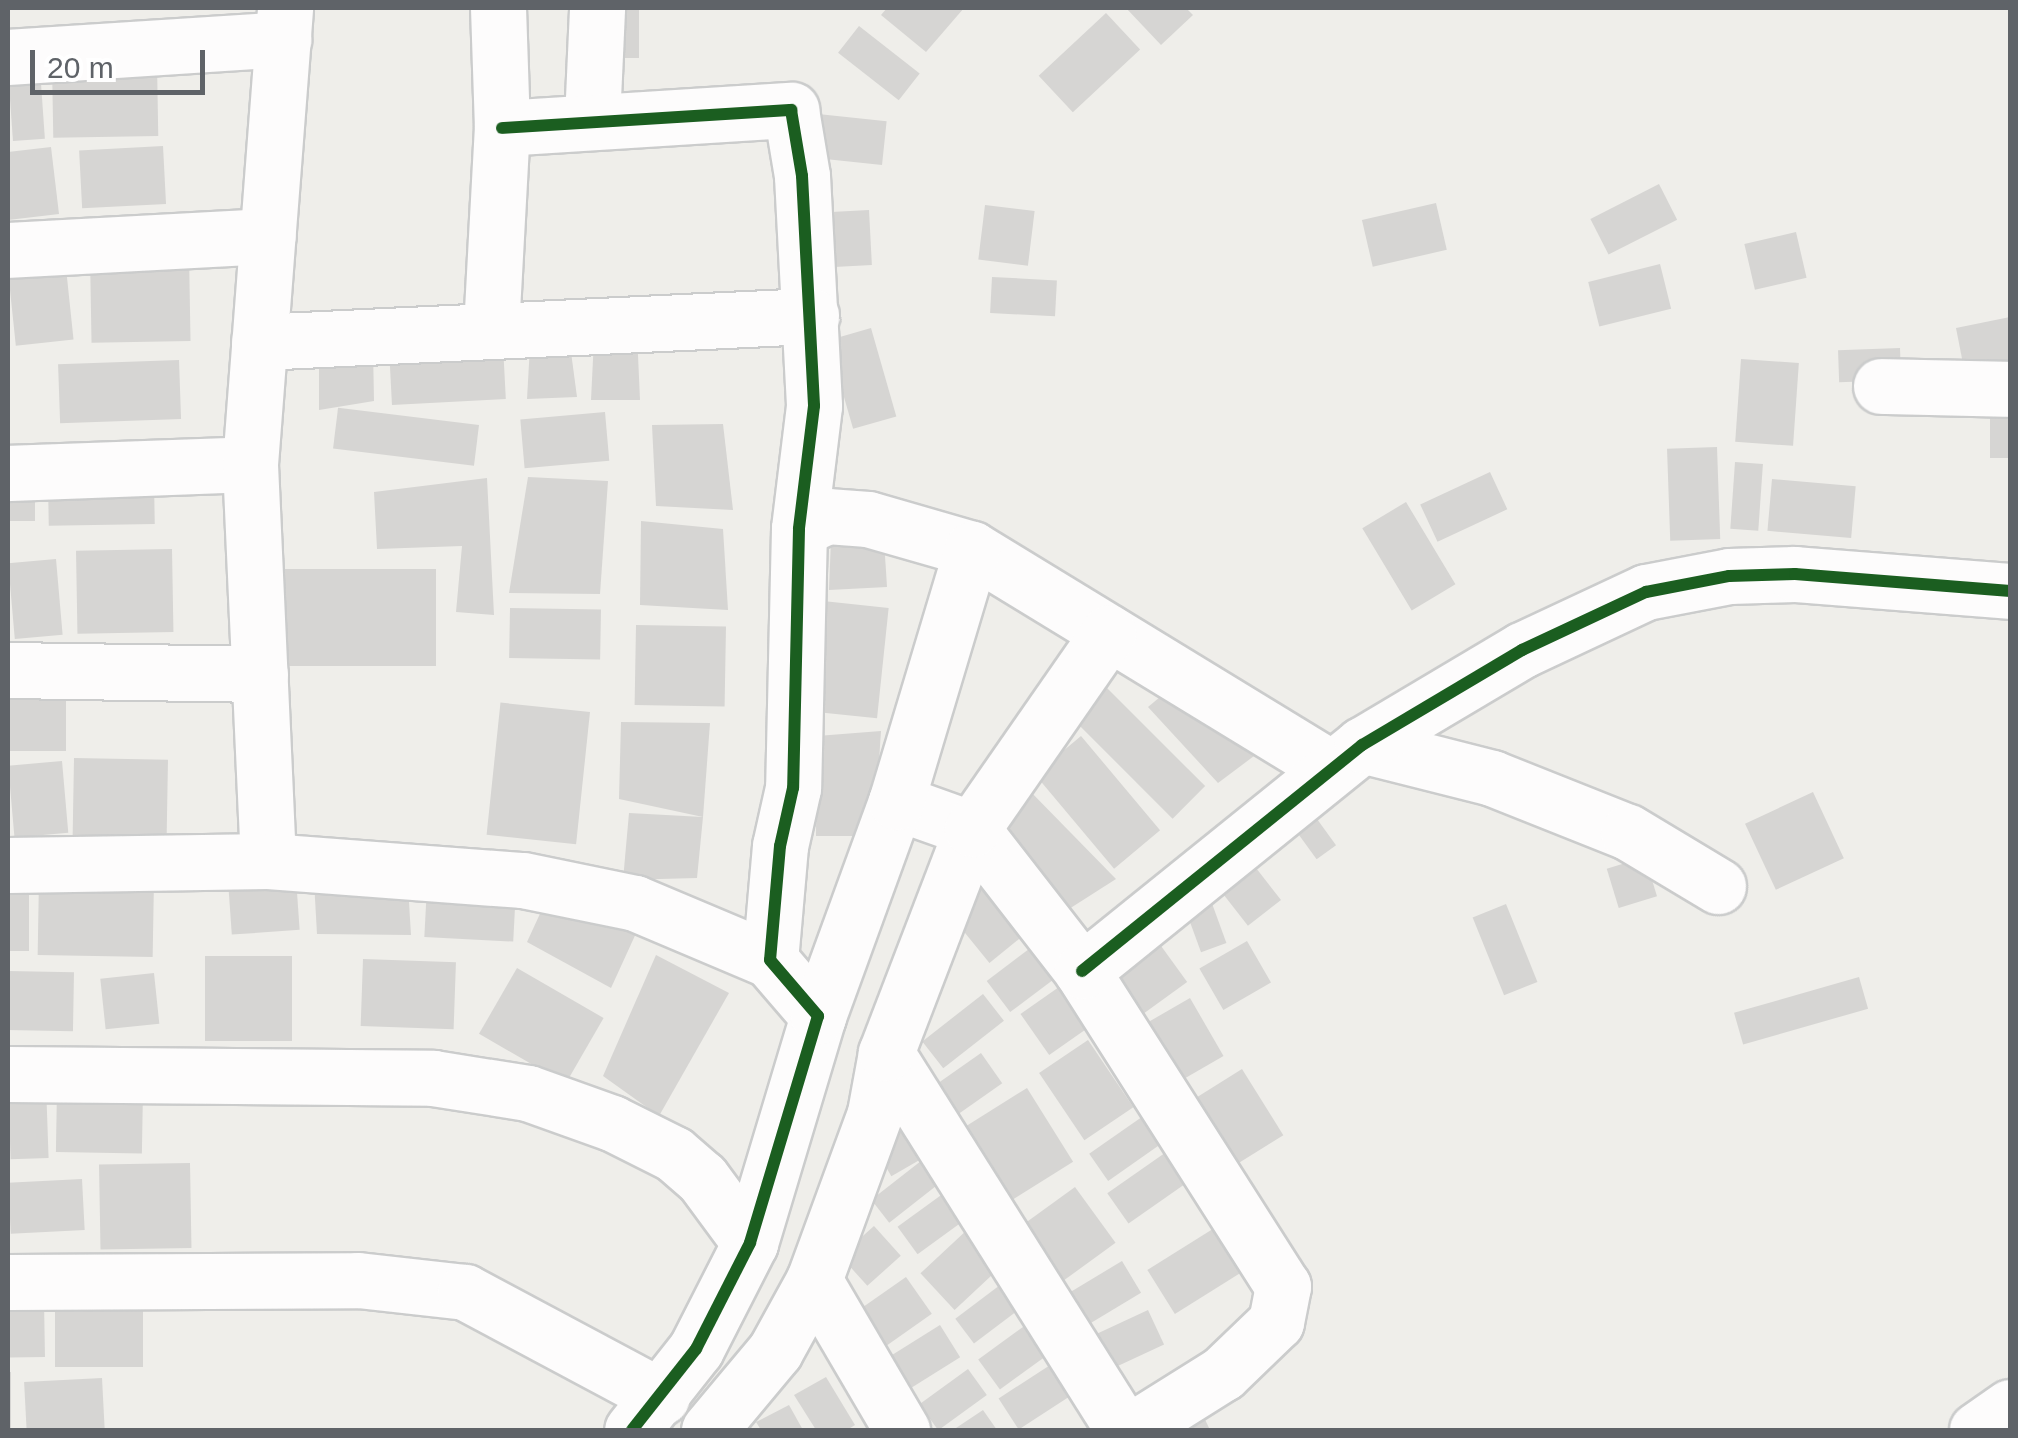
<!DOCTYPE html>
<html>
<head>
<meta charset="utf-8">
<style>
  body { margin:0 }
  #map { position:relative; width:2018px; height:1438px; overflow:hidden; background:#efeeea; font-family:Helvetica,sans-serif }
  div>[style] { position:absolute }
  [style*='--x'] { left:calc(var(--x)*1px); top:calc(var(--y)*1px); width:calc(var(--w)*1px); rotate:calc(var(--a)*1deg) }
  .building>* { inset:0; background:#d6d5d3; transform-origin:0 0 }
  .roads { filter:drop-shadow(2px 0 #cbcccc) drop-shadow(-2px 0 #cbcccc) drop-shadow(0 2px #cbcccc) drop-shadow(0 -2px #cbcccc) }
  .minor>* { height:55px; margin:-27.5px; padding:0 27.5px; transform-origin:27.5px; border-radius:27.5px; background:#fdfcfc }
  .cycleway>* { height:12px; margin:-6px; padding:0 6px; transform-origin:6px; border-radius:6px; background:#1b5e20 }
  span { translate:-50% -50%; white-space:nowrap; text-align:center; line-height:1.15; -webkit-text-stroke:9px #fff; paint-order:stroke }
  .frame { position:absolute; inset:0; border:10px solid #5f6368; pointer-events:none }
  .scale { position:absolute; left:30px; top:50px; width:175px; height:45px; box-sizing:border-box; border:5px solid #5f6368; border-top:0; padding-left:12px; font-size:30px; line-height:35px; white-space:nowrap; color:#5f6368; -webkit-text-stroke:8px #fff; paint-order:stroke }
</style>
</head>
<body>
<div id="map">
  <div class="building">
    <div style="left:607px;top:8px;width:32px;height:50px"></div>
    <div style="clip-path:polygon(887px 8px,964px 8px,926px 52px,881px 15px)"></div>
    <div style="clip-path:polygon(1126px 8px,1186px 8px,1193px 15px,1161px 45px)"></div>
    <div style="left:1106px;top:13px;width:50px;height:92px;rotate:47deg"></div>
    <div style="left:859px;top:26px;width:77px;height:34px;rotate:38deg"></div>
    <div style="left:157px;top:63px;width:73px;height:105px;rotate:89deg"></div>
    <div style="left:40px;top:69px;width:70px;height:32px;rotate:86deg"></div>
    <div style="left:818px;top:114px;width:69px;height:44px;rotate:6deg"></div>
    <div style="left:163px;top:146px;width:58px;height:84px;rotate:87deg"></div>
    <div style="clip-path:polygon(51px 147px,59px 214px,8px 220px,8px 152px)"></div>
    <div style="left:1659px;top:184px;width:40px;height:77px;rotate:63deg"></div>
    <div style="left:1436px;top:203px;width:48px;height:76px;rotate:77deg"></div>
    <div style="left:985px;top:205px;width:50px;height:55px;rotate:7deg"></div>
    <div style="left:869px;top:210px;width:55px;height:52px;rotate:87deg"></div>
    <div style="left:1796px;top:232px;width:47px;height:53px;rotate:77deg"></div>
    <div style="left:189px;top:254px;width:87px;height:99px;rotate:89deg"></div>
    <div style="left:1660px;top:264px;width:46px;height:74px;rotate:76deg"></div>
    <div style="left:66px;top:268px;width:72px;height:58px;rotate:84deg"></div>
    <div style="left:992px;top:277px;width:65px;height:36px;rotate:3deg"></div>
    <div style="clip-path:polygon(2010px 317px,2010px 370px,1966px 379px,1956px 328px)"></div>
    <div style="left:871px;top:328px;width:92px;height:45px;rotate:74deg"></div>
    <div style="clip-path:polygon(637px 333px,640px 400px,591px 400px,594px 339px)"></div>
    <div style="clip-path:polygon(569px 337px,577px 397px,527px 399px,530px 346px)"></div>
    <div style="left:503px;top:345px;width:54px;height:114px;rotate:87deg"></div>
    <div style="left:1900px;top:348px;width:32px;height:62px;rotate:88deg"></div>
    <div style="clip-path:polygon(373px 349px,374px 401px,319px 410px,319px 354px)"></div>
    <div style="left:1741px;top:359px;width:58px;height:83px;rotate:4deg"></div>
    <div style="left:179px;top:360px;width:59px;height:121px;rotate:88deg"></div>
    <div style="left:1990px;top:395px;width:20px;height:63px"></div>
    <div style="left:605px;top:412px;width:49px;height:85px;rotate:85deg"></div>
    <div style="clip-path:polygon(723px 424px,733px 510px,656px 506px,652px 425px)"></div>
    <div style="left:479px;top:425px;width:41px;height:142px;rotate:97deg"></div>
    <div style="left:1717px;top:447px;width:92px;height:50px;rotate:88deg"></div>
    <div style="left:1735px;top:462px;width:28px;height:67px;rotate:4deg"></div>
    <div style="left:1490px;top:472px;width:41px;height:77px;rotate:65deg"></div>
    <div style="clip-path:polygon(528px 477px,608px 481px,600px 594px,509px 593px)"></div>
    <div style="clip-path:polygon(487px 478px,494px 615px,456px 612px,462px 546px,377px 549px,374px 492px)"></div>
    <div style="left:1772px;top:479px;width:84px;height:52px;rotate:5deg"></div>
    <div style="left:154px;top:481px;width:43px;height:106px;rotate:89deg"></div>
    <div style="left:8px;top:483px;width:27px;height:38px"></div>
    <div style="left:1406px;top:502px;width:96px;height:51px;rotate:59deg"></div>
    <div style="clip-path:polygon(641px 521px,723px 529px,728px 610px,640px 605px)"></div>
    <div style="clip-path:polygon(831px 539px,884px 540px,887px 587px,829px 590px)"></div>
    <div style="left:172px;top:549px;width:83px;height:96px;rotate:89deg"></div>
    <div style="left:56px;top:559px;width:76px;height:48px;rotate:85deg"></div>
    <div style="left:285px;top:569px;width:151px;height:97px"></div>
    <div style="left:823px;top:601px;width:66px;height:111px;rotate:6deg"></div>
    <div style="left:510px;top:608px;width:91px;height:50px;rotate:1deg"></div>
    <div style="left:636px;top:625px;width:90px;height:80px;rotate:1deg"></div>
    <div style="left:8px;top:677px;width:58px;height:74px"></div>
    <div style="left:1104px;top:685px;width:143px;height:46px;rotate:45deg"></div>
    <div style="clip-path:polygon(1172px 687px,1258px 753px,1218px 783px,1148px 707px)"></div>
    <div style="left:590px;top:712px;width:133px;height:90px;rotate:96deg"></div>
    <div style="clip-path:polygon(621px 722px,710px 723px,703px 817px,619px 799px)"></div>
    <div style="clip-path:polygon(881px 731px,874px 836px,816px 836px,817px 736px)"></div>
    <div style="left:1081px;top:736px;width:123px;height:60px;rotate:50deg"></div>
    <div style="left:74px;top:758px;width:94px;height:81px;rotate:1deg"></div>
    <div style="left:62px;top:761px;width:72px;height:54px;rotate:85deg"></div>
    <div style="clip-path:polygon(1026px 787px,1116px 879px,1069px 909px,998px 828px)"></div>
    <div style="left:1813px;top:792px;width:73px;height:75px;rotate:65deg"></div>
    <div style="left:1309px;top:808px;width:46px;height:24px;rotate:54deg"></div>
    <div style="clip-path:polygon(629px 813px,703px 817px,697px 878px,623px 880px)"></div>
    <div style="left:1645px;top:857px;width:41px;height:40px;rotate:73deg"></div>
    <div style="left:1249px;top:859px;width:52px;height:42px;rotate:52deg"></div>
    <div style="left:39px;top:878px;width:115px;height:77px;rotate:1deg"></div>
    <div style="left:296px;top:878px;width:52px;height:68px;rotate:86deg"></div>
    <div style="clip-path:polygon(314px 881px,408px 886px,411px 935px,317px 934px)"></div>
    <div style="left:983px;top:882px;width:67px;height:46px;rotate:51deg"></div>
    <div style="left:8px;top:885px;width:21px;height:66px"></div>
    <div style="left:427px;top:886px;width:89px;height:51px;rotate:3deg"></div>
    <div style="clip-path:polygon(550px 892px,638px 929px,611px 988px,527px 942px)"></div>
    <div style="left:1210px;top:898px;width:48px;height:27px;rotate:70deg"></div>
    <div style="left:1506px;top:904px;width:84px;height:36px;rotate:68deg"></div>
    <div style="left:1156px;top:939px;width:53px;height:63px;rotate:54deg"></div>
    <div style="left:1041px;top:940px;width:39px;height:68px;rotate:53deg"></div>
    <div style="left:1247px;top:941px;width:48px;height:55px;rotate:60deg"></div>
    <div style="clip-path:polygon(656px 955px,729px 993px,659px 1116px,603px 1076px)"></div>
    <div style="left:292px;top:956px;width:85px;height:87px;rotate:90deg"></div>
    <div style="left:363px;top:959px;width:93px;height:67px;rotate:2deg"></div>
    <div style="left:517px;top:968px;width:100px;height:76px;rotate:30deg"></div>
    <div style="left:8px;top:971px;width:66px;height:59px;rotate:1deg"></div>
    <div style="left:154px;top:973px;width:51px;height:54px;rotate:84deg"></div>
    <div style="left:1859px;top:977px;width:33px;height:130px;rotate:74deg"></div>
    <div style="left:1059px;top:987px;width:50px;height:47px;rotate:55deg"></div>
    <div style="left:983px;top:994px;width:34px;height:77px;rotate:52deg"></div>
    <div style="left:1190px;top:998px;width:67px;height:56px;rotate:60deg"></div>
    <div style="left:1088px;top:1040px;width:81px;height:59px;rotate:56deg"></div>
    <div style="left:981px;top:1053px;width:37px;height:70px;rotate:55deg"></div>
    <div style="left:1242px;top:1069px;width:78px;height:64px;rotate:58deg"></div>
    <div style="left:46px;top:1084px;width:74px;height:38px;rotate:88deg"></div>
    <div style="left:1027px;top:1088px;width:87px;height:80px;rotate:58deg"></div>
    <div style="left:57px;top:1089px;width:86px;height:63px;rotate:1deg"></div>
    <div style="left:1149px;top:1112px;width:33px;height:73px;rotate:55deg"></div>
    <div style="left:905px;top:1120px;width:42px;height:40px;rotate:60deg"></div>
    <div style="left:1172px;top:1148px;width:37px;height:79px;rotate:55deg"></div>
    <div style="left:921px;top:1161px;width:29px;height:63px;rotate:52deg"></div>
    <div style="left:190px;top:1163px;width:85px;height:91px;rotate:89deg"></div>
    <div style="left:82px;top:1179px;width:51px;height:74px;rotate:87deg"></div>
    <div style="left:955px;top:1185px;width:34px;height:71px;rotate:54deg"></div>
    <div style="left:1075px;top:1187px;width:69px;height:74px;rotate:54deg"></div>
    <div style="left:874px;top:1226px;width:40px;height:45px;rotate:48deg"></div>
    <div style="left:1216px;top:1227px;width:52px;height:81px;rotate:58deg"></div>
    <div style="left:968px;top:1229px;width:50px;height:65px;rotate:47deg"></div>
    <div style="left:1122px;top:1261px;width:37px;height:78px;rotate:59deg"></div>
    <div style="left:906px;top:1277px;width:45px;height:55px;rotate:55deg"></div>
    <div style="left:1008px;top:1279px;width:31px;height:66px;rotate:53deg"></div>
    <div style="left:55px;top:1294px;width:88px;height:73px"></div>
    <div style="left:44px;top:1301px;width:56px;height:36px;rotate:89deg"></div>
    <div style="left:1148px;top:1310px;width:38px;height:70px;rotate:65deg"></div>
    <div style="left:1034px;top:1319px;width:37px;height:69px;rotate:54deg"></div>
    <div style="left:940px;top:1325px;width:38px;height:57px;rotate:58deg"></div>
    <div style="left:1064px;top:1356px;width:37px;height:78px;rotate:57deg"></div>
    <div style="left:968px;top:1369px;width:32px;height:60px;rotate:54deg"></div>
    <div style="left:8px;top:1372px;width:3px;height:58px"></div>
    <div style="clip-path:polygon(826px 1377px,855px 1425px,847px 1430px,816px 1430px,794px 1395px)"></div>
    <div style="left:102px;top:1378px;width:52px;height:78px;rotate:87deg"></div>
    <div style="clip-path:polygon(789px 1405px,803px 1430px,761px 1430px,756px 1422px)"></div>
    <div style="clip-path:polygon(983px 1410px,997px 1430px,953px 1430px)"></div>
    <div style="clip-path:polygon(1201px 1411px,1210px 1430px,1157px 1430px)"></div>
  </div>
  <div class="roads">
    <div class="minor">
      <div style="--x:8;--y:57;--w:276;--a:-3.7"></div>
      <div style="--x:592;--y:120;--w:112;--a:-87.4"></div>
      <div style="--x:502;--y:128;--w:290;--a:-3.6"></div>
      <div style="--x:791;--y:110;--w:67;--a:80.5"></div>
      <div style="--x:802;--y:176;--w:230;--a:87"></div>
      <div style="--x:814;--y:406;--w:124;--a:97"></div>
      <div style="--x:799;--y:529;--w:259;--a:91.3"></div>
      <div style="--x:793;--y:788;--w:59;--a:102.6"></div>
      <div style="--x:780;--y:846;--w:114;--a:95"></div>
      <div style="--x:770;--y:960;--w:74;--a:49.4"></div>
      <div style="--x:818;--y:1016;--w:237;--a:106.7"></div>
      <div style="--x:750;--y:1243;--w:119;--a:117"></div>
      <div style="--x:696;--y:1349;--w:103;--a:128.3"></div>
      <div style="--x:8;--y:250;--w:260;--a:-3.1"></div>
      <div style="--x:491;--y:329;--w:201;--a:-86.9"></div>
      <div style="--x:502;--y:128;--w:120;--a:-91.9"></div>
      <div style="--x:259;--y:342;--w:553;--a:-2.7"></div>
      <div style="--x:1881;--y:386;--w:129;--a:1.3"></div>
      <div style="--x:8;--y:473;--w:242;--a:-2.1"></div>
      <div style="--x:799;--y:529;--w:31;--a:-25"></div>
      <div style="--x:827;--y:516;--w:41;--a:4.2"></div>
      <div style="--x:868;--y:519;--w:108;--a:16.1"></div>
      <div style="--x:972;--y:549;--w:418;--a:31.4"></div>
      <div style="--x:8;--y:670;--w:252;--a:0.9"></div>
      <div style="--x:1362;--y:745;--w:134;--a:14.2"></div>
      <div style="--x:1492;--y:778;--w:146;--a:21.7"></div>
      <div style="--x:1628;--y:832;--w:105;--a:31"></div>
      <div style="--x:896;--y:802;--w:81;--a:19.6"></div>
      <div style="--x:972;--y:829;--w:180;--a:52.2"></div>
      <div style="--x:1082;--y:971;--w:374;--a:57.5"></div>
      <div style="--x:1283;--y:1286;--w:37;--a:101"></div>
      <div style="--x:1276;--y:1322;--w:74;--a:136.1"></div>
      <div style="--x:1223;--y:1373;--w:107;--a:147.9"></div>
      <div style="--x:268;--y:861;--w:397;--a:-92.6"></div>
      <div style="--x:250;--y:464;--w:457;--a:-85.6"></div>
      <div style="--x:8;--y:865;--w:260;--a:-0.9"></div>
      <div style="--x:268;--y:861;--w:256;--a:4.3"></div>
      <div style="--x:523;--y:880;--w:114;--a:11.6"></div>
      <div style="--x:635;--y:903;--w:147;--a:22.9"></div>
      <div style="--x:1082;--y:971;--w:360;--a:-38.9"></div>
      <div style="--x:1362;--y:745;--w:186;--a:-30.7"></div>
      <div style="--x:1522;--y:650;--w:137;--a:-25.1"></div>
      <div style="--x:1646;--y:592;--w:85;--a:-10.9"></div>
      <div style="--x:1729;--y:576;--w:66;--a:-1.7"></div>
      <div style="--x:1795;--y:574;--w:216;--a:4.5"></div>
      <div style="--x:818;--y:1016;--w:228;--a:-70"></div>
      <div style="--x:896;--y:802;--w:264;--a:-73.3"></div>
      <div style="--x:886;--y:1053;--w:445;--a:57.8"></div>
      <div style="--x:8;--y:1074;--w:425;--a:0.5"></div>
      <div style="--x:433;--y:1078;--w:96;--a:9"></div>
      <div style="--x:528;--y:1093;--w:89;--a:19.7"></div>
      <div style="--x:612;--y:1123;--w:69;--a:26.6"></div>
      <div style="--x:674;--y:1154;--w:37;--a:41"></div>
      <div style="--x:702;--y:1178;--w:81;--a:53.6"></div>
      <div style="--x:814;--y:1280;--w:174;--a:59.6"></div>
      <div style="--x:8;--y:1282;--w:350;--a:-0.3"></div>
      <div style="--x:358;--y:1280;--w:108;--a:6.4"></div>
      <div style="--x:465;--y:1292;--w:223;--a:28.1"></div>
      <div style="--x:709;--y:1430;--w:103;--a:-50.1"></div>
      <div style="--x:775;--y:1351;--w:81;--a:-61.2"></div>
      <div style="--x:814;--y:1280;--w:178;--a:-69.9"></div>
      <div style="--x:875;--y:1113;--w:61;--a:-79.6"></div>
      <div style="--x:886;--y:1053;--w:240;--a:-69"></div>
      <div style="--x:972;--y:829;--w:239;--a:-55.2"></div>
      <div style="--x:1977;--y:1430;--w:40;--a:-34.9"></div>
    </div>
  </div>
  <div class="cycleway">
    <div style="--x:502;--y:128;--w:290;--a:-3.6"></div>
    <div style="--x:791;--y:110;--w:67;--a:80.5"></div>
    <div style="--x:802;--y:176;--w:230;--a:87"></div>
    <div style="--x:814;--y:406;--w:124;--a:97"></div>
    <div style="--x:799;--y:529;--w:259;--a:91.3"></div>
    <div style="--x:793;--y:788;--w:59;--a:102.6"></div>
    <div style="--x:780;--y:846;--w:114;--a:95"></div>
    <div style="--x:770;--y:960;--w:74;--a:49.4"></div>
    <div style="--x:818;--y:1016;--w:237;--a:106.7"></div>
    <div style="--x:750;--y:1243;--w:119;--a:117"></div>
    <div style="--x:696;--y:1349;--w:103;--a:128.3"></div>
    <div style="--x:1082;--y:971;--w:360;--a:-38.9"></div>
    <div style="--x:1362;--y:745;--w:186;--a:-30.7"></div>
    <div style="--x:1522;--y:650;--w:137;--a:-25.1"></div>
    <div style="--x:1646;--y:592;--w:85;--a:-10.9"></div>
    <div style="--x:1729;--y:576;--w:66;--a:-1.7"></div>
    <div style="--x:1795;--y:574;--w:216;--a:4.5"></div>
  </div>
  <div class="frame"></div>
  <div class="scale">20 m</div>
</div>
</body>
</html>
